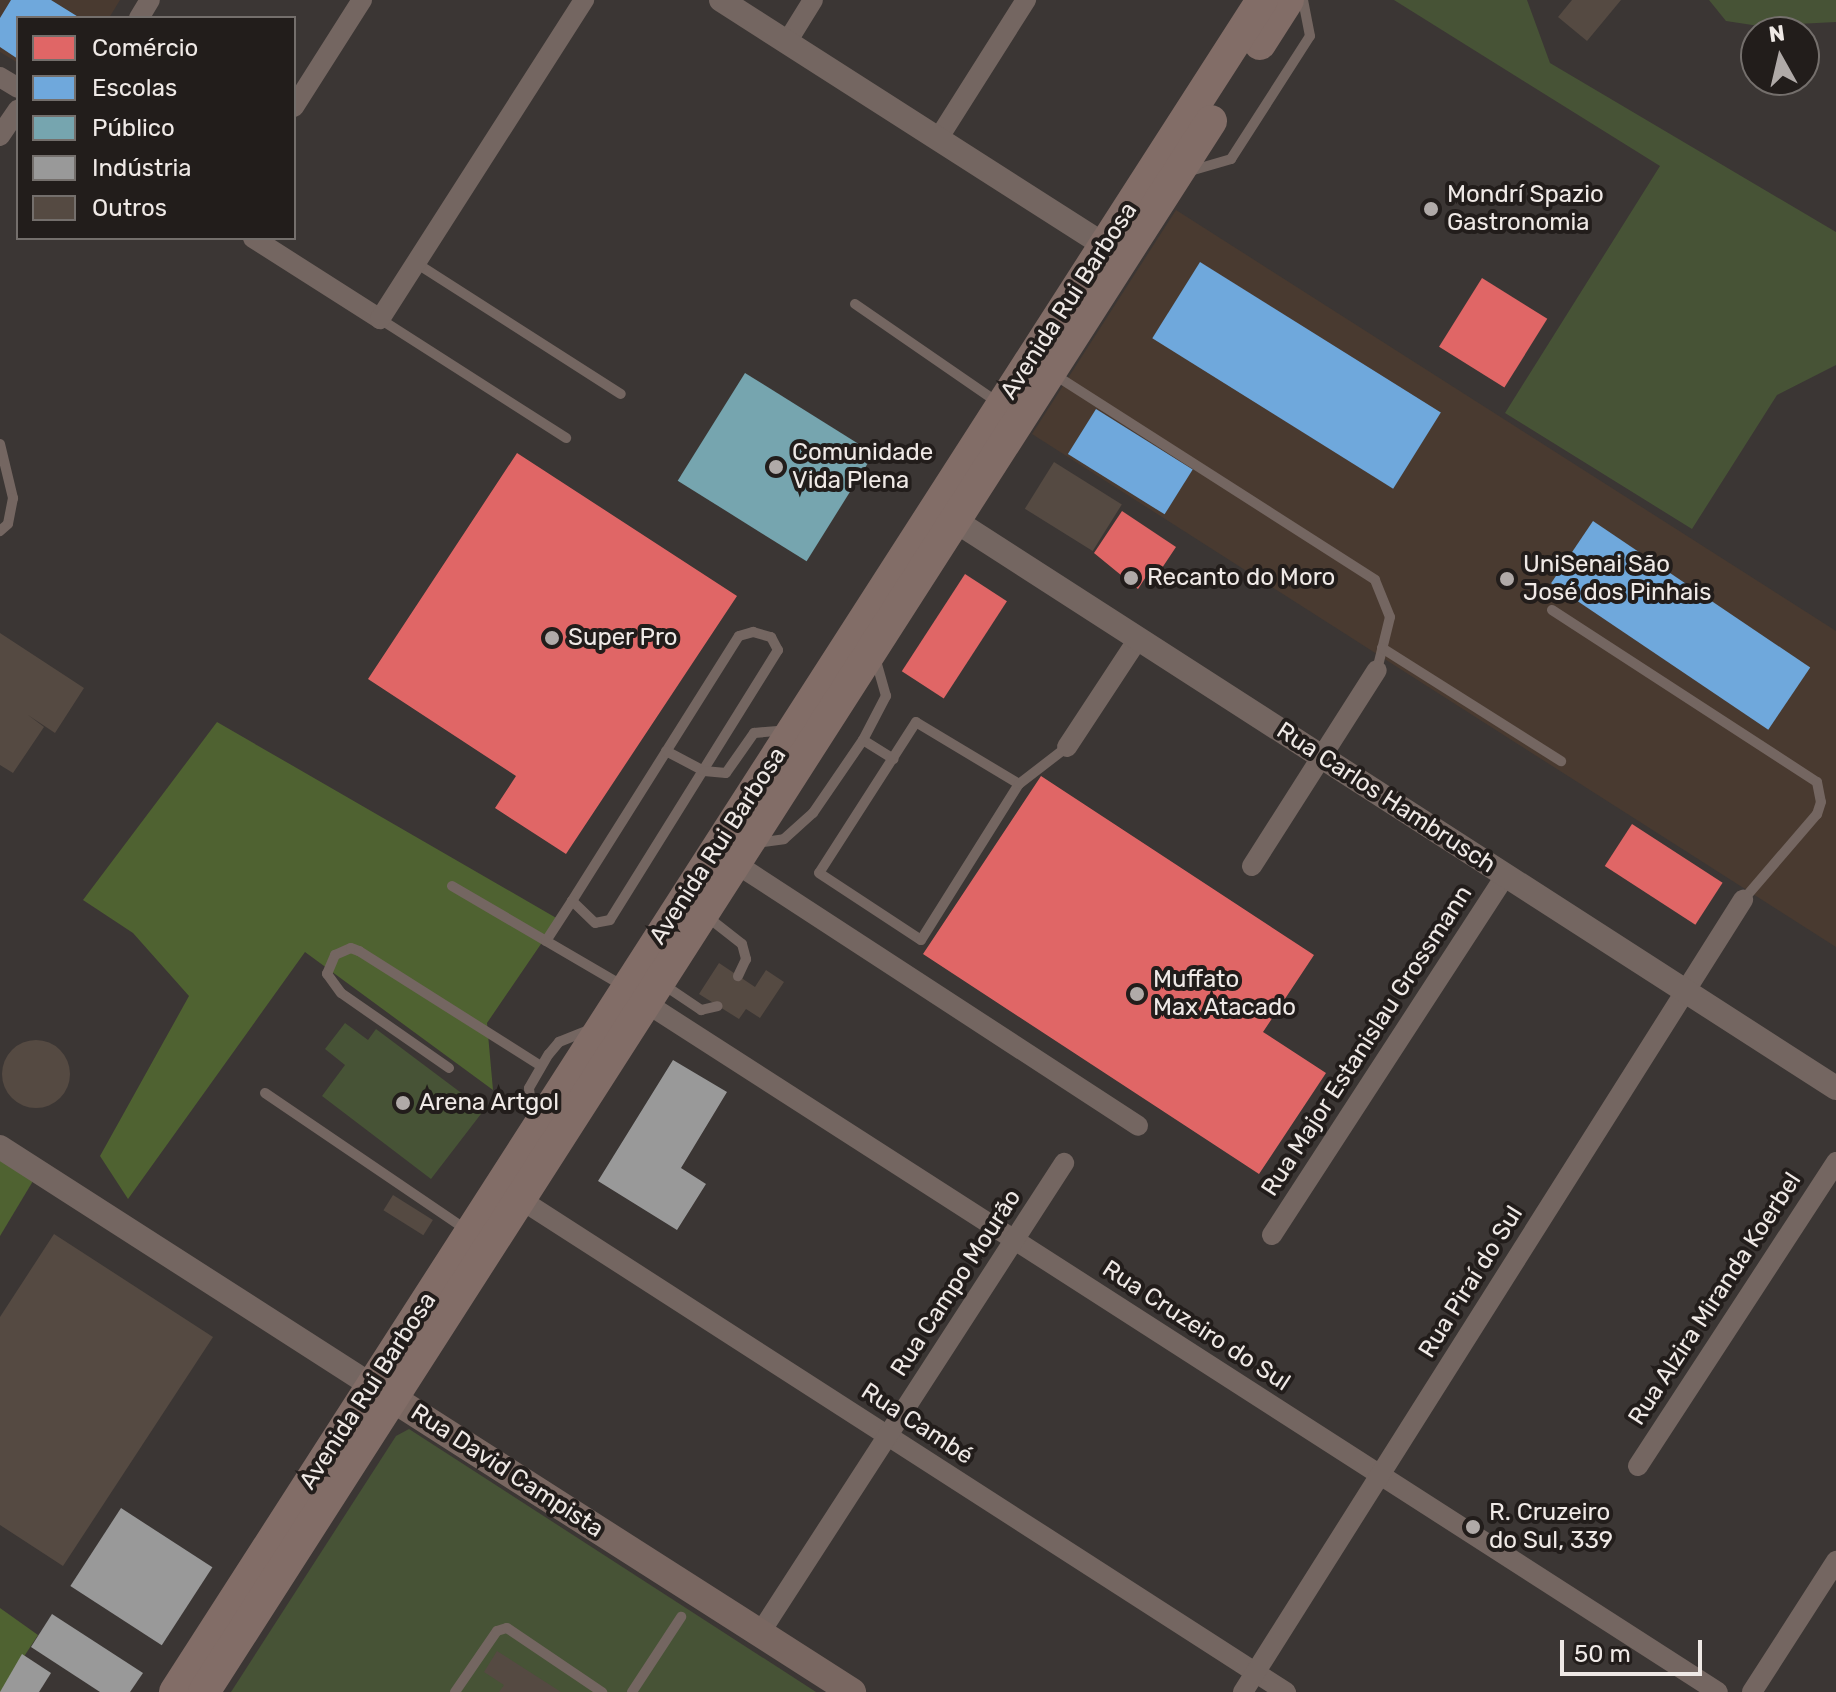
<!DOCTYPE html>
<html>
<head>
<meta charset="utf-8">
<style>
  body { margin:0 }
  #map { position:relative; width:1836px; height:1692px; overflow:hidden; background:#3b3634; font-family:Rubik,sans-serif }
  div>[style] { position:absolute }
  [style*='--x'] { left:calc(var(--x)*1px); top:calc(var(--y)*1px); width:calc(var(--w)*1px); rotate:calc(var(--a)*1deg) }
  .education>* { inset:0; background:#493a30 }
  .green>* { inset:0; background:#475336 }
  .forest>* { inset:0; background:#4f6231 }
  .shops>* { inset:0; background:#e06666; transform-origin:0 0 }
  .schools>* { inset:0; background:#6fa8dc; transform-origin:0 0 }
  .public>* { inset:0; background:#76a5af; transform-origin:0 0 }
  .industry>* { inset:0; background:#999; transform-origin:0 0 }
  .building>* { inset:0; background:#554a42; transform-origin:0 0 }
  .round { border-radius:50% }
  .service>* { height:10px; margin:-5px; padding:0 5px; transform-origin:5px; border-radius:5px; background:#746661 }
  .minor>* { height:20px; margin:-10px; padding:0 10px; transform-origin:10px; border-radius:10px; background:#746661 }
  .tertiary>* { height:24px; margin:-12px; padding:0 12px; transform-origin:12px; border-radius:12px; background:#746661 }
  .secondary>* { height:28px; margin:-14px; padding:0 14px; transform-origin:14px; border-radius:14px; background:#796761 }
  .primary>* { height:32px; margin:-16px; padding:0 16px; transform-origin:16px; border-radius:16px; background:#826d67 }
  .dots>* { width:22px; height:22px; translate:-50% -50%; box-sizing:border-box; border:4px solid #221d1b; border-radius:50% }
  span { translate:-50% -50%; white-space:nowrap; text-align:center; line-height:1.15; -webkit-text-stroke:8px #221d1b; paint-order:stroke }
  .poi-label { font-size:24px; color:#efe9e6 }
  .left { translate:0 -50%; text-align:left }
  .street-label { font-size:24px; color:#efe9e6 }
  .legend { position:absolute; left:16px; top:16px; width:280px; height:224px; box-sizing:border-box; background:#221d1b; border:2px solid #746f6c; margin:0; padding:10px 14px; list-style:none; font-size:24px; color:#efe9e6 }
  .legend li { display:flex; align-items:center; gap:16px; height:40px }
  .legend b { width:40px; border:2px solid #746f6c }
  .north { position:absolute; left:1740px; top:16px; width:80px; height:80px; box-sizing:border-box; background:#221d1b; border:2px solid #746f6c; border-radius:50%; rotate:352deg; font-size:22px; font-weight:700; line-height:32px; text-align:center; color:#efe9e6 }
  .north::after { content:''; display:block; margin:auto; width:28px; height:36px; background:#b0aaa8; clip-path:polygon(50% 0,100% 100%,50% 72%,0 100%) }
  .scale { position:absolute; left:1560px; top:1640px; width:142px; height:36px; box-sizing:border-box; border:4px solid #efe9e6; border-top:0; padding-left:10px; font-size:24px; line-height:28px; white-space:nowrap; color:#efe9e6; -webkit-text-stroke:6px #221d1b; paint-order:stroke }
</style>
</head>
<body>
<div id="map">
  <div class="education">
    <div style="clip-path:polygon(0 0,120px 0,109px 18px,18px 18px,18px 63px,0 52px)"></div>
    <div style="clip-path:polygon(1176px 210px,1836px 631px,1836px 947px,1032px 434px)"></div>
  </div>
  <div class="green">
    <div style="clip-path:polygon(1394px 0,1527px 0,1550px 63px,1836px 232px,1836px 365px,1777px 395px,1692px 529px,1505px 413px,1660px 166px)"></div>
    <div style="clip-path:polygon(1709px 0,1836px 0,1836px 22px,1759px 26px,1726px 21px)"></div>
    <div style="clip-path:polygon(345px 1023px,368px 1040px,376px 1029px,484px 1110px,431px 1179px,322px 1096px,345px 1065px,325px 1049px)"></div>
    <div style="clip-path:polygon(409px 1429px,816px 1692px,231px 1692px,396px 1436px)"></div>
  </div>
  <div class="forest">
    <div style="clip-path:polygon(217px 722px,558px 919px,487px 1023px,493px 1090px,305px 952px,128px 1199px,100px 1156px,189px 996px,133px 933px,83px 900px)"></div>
    <div style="clip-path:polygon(0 1158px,33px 1181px,0 1236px)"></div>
    <div style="clip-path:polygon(0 1608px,38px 1635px,1px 1692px,0 1692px)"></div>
  </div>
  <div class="shops">
    <div style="left:1482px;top:278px;width:77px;height:81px;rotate:32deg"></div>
    <div style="clip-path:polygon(517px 453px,737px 596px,566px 854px,495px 808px,516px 776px,368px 679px)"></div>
    <div style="clip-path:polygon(1122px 511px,1176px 547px,1158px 574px,1151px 569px,1138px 589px,1094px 553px)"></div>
    <div style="left:965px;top:574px;width:50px;height:116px;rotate:33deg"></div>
    <div style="clip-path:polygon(1041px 776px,1314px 955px,1263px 1032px,1326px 1073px,1259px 1174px,923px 954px)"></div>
    <div style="left:1632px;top:824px;width:108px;height:50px;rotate:33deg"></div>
  </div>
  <div class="schools">
    <div style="clip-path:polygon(11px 0,51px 0,80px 18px,18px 18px,18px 59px,0 47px,0 18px)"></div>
    <div style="left:1200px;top:262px;width:284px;height:90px;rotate:32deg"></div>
    <div style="left:1096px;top:409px;width:114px;height:53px;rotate:32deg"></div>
    <div style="left:1593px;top:521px;width:262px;height:75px;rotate:34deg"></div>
  </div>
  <div class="public">
    <div style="left:745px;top:373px;width:152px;height:127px;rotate:32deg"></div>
  </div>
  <div class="industry">
    <div style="clip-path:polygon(673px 1060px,727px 1092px,681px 1168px,706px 1184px,677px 1230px,598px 1181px)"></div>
    <div style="left:121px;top:1508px;width:109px;height:93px;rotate:33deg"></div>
    <div style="clip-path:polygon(52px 1614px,143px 1673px,130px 1692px,100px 1692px,31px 1647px)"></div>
    <div style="clip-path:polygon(22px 1654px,51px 1673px,39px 1692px,0 1692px)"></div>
  </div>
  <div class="building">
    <div style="clip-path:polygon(1572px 0,1621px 0,1587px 41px,1558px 17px)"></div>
    <div style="left:1054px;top:462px;width:80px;height:55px;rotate:32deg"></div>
    <div style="clip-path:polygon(0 633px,84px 688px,55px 733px,28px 715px,44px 727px,13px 773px,0 765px)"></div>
    <div style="clip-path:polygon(719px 963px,755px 987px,766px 970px,784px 982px,760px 1018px,746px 1009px,739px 1019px,699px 994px)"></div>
    <div class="round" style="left:2px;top:1040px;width:68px;height:68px"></div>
    <div style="left:393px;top:1195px;width:47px;height:18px;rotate:32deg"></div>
    <div style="clip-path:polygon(54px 1234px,213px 1337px,63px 1566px,0 1525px,0 1317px)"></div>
    <div style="clip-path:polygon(497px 1651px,561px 1692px,499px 1692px,504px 1685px,484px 1672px)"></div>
  </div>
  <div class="service">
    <div style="--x:1190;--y:171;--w:43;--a:-16.3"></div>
    <div style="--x:1231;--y:159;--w:146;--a:-57.3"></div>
    <div style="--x:1310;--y:36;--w:37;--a:-101"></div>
    <div style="--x:416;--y:263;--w:243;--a:32.6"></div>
    <div style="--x:855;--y:304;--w:176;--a:34.6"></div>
    <div style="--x:380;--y:319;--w:221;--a:32.6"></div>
    <div style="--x:1055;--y:375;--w:380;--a:32.6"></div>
    <div style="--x:1375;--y:580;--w:40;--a:68"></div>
    <div style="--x:1390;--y:617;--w:55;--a:103.8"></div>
    <div style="--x:0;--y:444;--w:56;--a:76.5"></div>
    <div style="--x:13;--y:498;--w:26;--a:101"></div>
    <div style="--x:8;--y:524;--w:11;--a:139"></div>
    <div style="--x:1552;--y:610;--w:316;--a:33"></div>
    <div style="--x:1817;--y:782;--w:20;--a:79"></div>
    <div style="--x:1821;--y:802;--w:13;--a:108"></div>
    <div style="--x:1817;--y:814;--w:113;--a:130.7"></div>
    <div style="--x:753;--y:632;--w:19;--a:16"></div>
    <div style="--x:771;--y:637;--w:15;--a:62"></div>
    <div style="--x:778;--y:650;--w:318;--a:121.9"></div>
    <div style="--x:610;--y:920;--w:15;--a:169"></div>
    <div style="--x:595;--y:923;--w:32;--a:-136"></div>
    <div style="--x:572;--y:901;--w:313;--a:-57.8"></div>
    <div style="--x:739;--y:636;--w:15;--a:-16"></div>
    <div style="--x:1382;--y:648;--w:212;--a:32.3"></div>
    <div style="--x:863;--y:740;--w:36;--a:32"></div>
    <div style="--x:666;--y:751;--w:43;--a:27.8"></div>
    <div style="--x:704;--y:771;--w:22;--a:5"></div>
    <div style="--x:726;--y:773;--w:49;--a:-55"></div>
    <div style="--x:754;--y:733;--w:33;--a:-5"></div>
    <div style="--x:1019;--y:784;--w:120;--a:-149"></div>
    <div style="--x:916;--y:722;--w:179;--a:122.7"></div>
    <div style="--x:819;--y:873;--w:122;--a:33.3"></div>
    <div style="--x:921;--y:940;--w:184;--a:-57.9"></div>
    <div style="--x:1019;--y:784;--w:61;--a:-37.6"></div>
    <div style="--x:757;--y:843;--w:27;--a:-8"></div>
    <div style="--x:784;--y:839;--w:39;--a:-42"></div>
    <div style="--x:813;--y:813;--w:88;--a:-55.6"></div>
    <div style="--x:863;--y:740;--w:50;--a:-62.4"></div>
    <div style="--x:886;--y:696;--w:41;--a:-105.8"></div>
    <div style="--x:452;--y:886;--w:200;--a:30.3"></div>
    <div style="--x:705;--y:915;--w:47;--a:38.1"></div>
    <div style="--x:742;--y:944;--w:16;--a:75"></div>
    <div style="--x:746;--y:959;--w:19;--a:115"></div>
    <div style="--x:546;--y:941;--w:48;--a:-57"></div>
    <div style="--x:664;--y:985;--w:45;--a:34"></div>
    <div style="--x:701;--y:1010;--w:17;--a:-13"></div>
    <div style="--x:449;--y:1068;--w:131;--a:-145.2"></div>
    <div style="--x:341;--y:993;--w:24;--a:-126"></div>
    <div style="--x:327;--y:974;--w:21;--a:-67"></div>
    <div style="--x:335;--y:955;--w:17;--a:-24"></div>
    <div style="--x:351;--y:948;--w:9;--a:21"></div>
    <div style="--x:359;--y:951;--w:215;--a:32.3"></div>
    <div style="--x:265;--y:1093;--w:245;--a:34.2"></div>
    <div style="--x:533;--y:1121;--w:33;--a:-97"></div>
    <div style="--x:529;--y:1088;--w:39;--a:-60"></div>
    <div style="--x:549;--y:1054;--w:16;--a:-50"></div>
    <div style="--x:559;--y:1042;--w:35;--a:-22"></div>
    <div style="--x:455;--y:1692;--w:74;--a:-55.5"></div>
    <div style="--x:497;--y:1631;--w:10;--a:-17"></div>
    <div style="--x:507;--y:1628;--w:115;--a:34"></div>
    <div style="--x:632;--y:1692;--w:90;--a:-56.8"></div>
  </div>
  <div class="minor">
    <div style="--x:139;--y:18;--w:21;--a:-59"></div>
    <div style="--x:787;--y:42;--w:49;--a:-58.2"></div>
    <div style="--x:0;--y:77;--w:21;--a:31"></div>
    <div style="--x:294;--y:107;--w:127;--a:-57.6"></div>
    <div style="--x:0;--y:136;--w:32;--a:-56"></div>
    <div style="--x:938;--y:139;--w:165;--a:-57.7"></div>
    <div style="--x:253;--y:238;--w:151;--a:32.5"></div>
    <div style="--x:380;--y:319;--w:379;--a:-57.4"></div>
    <div style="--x:1067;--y:747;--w:129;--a:-56.7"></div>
    <div style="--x:735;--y:863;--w:481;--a:33.1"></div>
    <div style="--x:1252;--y:866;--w:232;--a:-57.5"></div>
    <div style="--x:646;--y:1003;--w:1274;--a:32.73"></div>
    <div style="--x:520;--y:1199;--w:911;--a:32.77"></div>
    <div style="--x:1272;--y:1235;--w:429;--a:-57"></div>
    <div style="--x:1638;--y:1466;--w:363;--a:-56.9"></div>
    <div style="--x:760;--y:1633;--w:560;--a:-57.1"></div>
    <div style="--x:1243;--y:1692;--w:937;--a:-57.74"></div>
    <div style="--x:1752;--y:1692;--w:156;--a:-57.3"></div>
  </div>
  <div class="tertiary">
    <div style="--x:721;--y:0;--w:455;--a:32.6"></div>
    <div style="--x:943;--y:513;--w:1062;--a:32.78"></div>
    <div style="--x:0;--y:1147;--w:457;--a:32.7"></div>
  </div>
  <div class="secondary">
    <div style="--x:392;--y:1398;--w:546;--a:32.58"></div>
  </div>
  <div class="primary">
    <div style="--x:1260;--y:44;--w:52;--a:-57.5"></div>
    <div style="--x:175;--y:1692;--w:2011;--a:-57.28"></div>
    <div style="--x:204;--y:1692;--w:1866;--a:-57.34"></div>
  </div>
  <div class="dots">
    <div style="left:1431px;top:209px;background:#b0aaa8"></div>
    <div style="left:776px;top:467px;background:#b0aaa8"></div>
    <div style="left:1131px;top:578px;background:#b0aaa8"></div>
    <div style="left:1507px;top:579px;background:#b0aaa8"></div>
    <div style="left:552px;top:638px;background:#b0aaa8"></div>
    <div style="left:1137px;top:994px;background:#b0aaa8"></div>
    <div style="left:403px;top:1103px;background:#b0aaa8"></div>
    <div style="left:1473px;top:1527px;background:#b0aaa8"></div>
  </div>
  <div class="poi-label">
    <span class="left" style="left:1447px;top:209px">Mondrí Spazio<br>Gastronomia</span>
    <span class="left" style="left:792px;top:467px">Comunidade<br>Vida Plena</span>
    <span class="left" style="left:1523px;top:579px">UniSenai São<br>José dos Pinhais</span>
    <span class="left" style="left:1147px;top:578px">Recanto do Moro</span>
    <span class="left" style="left:568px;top:638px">Super Pro</span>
    <span class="left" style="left:1153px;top:994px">Muffato<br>Max Atacado</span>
    <span class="left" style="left:419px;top:1103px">Arena Artgol</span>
    <span class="left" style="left:1489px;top:1527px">R. Cruzeiro<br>do Sul, 339</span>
  </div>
  <div class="street-label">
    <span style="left:1069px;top:301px;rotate:-57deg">Avenida Rui Barbosa</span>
    <span style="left:1386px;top:798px;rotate:33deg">Rua Carlos Hambrusch</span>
    <span style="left:718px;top:846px;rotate:-57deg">Avenida Rui Barbosa</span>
    <span style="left:1367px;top:1041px;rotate:-57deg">Rua Major Estanislau Grossmann</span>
    <span style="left:1471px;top:1282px;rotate:-58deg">Rua Piraí do Sul</span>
    <span style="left:956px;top:1283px;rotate:-57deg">Rua Campo Mourão</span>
    <span style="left:1715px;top:1299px;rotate:-57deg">Rua Alzira Miranda Koerbel</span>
    <span style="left:1196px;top:1326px;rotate:33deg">Rua Cruzeiro do Sul</span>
    <span style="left:368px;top:1391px;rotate:-57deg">Avenida Rui Barbosa</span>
    <span style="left:917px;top:1424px;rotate:33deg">Rua Cambé</span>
    <span style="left:507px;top:1471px;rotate:33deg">Rua David Campista</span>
  </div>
  <ul class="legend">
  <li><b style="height:22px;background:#e06666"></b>Comércio</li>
  <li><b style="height:22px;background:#6fa8dc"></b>Escolas</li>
  <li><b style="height:22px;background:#76a5af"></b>Público</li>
  <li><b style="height:22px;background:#999"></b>Indústria</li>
  <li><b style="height:22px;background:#554a42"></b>Outros</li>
  </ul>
  <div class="north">N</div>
  <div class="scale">50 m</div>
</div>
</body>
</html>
